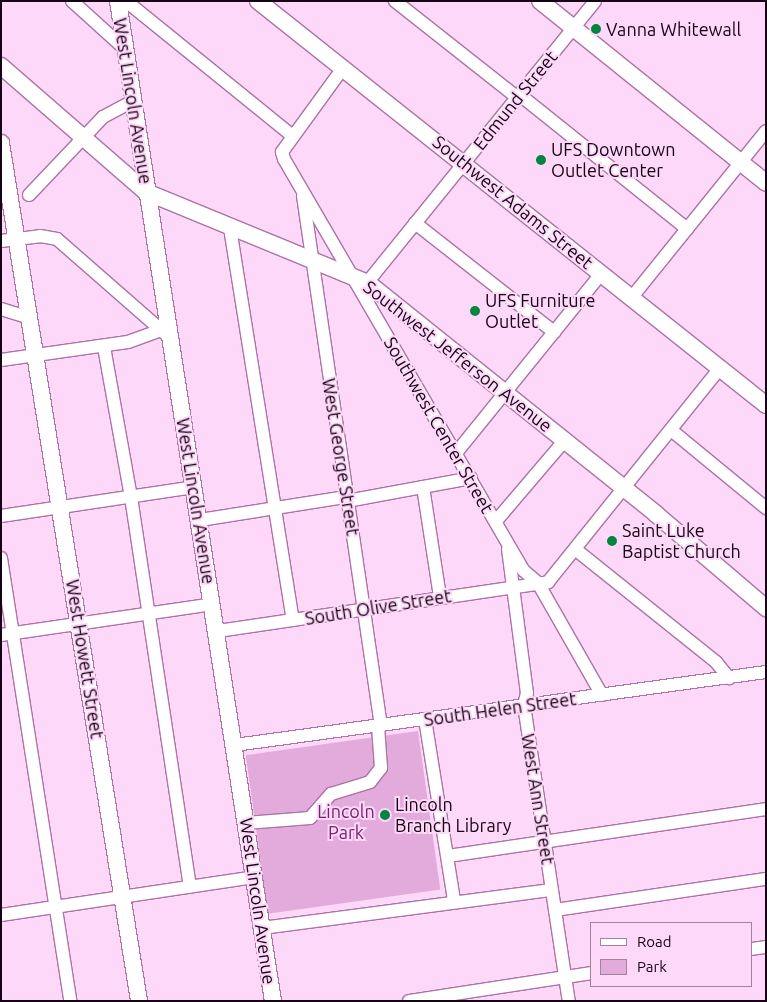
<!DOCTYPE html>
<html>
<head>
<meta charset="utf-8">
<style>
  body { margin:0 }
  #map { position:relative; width:767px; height:1002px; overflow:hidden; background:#fed8f8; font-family:Ubuntu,sans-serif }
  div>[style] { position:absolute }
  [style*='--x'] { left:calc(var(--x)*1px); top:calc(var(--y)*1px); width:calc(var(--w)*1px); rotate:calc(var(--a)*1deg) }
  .green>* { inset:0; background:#e3aadc; transform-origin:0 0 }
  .roads { filter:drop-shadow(1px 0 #ac73a5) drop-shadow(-1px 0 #ac73a5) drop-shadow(0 1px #ac73a5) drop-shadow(0 -1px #ac73a5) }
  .minor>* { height:12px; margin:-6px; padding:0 6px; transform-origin:6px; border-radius:6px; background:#fff }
  .major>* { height:16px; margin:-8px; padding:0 8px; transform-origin:8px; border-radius:8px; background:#fff }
  .dots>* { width:14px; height:14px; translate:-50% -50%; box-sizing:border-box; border:2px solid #fed8f8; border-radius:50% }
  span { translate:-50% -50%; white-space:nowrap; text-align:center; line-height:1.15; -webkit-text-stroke:4px #fed8f8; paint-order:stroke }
  .poi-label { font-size:18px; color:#160315 }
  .left { translate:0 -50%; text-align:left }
  .street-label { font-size:18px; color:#160315 }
  .park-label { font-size:18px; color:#762270 }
  .frame { position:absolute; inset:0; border:2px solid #160315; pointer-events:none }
  .legend { position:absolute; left:590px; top:922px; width:162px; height:65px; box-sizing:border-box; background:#fed8f8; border:1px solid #a1839d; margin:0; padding:6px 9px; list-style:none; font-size:15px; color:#160315 }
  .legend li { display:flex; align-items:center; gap:10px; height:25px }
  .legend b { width:25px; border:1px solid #a1839d }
</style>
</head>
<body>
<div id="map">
  <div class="green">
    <div style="left:418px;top:731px;width:160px;height:174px;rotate:82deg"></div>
  </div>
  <div class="roads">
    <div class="minor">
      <div style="--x:72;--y:1;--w:72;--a:42.2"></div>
      <div style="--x:126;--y:1;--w:215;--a:39"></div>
      <div style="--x:395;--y:1;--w:157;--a:38.3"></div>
      <div style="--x:343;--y:68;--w:104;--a:126"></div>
      <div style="--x:282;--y:152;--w:7;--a:74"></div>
      <div style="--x:284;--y:159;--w:475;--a:59.8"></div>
      <div style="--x:523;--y:570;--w:20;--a:41"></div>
      <div style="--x:538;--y:583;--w:129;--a:60.3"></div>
      <div style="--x:520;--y:95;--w:214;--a:38.7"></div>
      <div style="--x:29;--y:195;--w:108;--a:-46.5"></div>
      <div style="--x:103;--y:117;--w:34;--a:-28"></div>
      <div style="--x:303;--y:196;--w:536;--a:81.63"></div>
      <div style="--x:415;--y:223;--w:177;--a:38.1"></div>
      <div style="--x:230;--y:228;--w:397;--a:80.9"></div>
      <div style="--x:1;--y:241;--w:39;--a:-7"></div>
      <div style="--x:40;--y:236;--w:17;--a:10"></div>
      <div style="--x:57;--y:239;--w:150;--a:41.2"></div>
      <div style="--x:362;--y:289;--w:370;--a:-51"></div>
      <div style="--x:632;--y:297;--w:213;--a:-51.1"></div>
      <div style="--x:1;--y:309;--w:28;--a:17"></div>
      <div style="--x:104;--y:347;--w:152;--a:79.8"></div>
      <div style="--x:131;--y:497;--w:394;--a:81.4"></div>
      <div style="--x:1;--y:360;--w:128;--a:-8.1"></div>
      <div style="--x:128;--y:342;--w:35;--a:-20"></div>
      <div style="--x:671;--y:430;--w:123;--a:39.4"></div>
      <div style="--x:456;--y:453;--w:232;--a:-51"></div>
      <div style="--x:423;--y:487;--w:111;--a:81.2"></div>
      <div style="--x:347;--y:501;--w:126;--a:-10.5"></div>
      <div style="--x:1;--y:516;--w:195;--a:-8.5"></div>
      <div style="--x:200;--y:520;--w:148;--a:-9"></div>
      <div style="--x:496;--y:521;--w:106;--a:-49.6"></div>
      <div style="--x:508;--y:549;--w:145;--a:82.5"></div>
      <div style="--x:527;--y:693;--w:12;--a:104"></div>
      <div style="--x:524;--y:705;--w:299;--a:81.4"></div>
      <div style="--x:575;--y:549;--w:181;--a:38.7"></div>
      <div style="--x:716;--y:662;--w:21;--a:51"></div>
      <div style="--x:1;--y:558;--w:448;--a:81.1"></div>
      <div style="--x:218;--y:631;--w:334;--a:-8.4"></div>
      <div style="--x:548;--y:582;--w:275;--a:-51.2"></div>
      <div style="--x:1;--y:635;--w:214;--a:-8.3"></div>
      <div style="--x:425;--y:719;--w:183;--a:80.9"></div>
      <div style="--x:235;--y:745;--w:536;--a:-7.83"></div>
      <div style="--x:246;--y:823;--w:64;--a:-4.5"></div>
      <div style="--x:310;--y:818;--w:32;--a:-49"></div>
      <div style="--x:331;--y:794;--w:41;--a:-17.1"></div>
      <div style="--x:370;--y:782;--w:18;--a:-52"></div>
      <div style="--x:381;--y:768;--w:42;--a:-94.1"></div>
      <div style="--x:448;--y:856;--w:321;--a:-8.4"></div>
      <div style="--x:555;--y:910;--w:213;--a:-8.4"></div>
      <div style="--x:1;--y:915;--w:256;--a:-8.5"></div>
      <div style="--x:262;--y:928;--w:292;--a:-7.5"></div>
      <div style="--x:751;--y:949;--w:15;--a:-8"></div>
      <div style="--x:409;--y:1001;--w:184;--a:-8.7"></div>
    </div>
    <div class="major">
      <div style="--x:118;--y:1;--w:1012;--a:81.19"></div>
      <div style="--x:258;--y:1;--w:649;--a:38.49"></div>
      <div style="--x:540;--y:1;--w:290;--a:38.8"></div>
      <div style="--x:1;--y:66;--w:192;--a:41"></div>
      <div style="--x:146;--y:192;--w:240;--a:22.3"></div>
      <div style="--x:368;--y:283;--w:369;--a:38.7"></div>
      <div style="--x:656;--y:514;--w:145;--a:40.5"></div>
      <div style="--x:1;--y:143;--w:869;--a:80.86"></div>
    </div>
  </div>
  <div class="dots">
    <div style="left:596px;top:29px;background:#04843e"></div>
    <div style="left:541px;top:160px;background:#04843e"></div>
    <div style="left:475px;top:311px;background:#04843e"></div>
    <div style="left:612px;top:541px;background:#04843e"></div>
    <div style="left:385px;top:815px;background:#04843e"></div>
  </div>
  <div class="poi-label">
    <span class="left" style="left:606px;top:29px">Vanna Whitewall</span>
    <span class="left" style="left:551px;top:160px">UFS Downtown<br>Outlet Center</span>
    <span class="left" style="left:485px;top:311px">UFS Furniture<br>Outlet</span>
    <span class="left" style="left:622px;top:541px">Saint Luke<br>Baptist Church</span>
    <span class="left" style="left:395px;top:815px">Lincoln<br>Branch Library</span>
  </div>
  <div class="street-label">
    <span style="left:515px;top:100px;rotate:-51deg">Edmund Street</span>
    <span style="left:133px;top:101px;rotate:81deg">West Lincoln Avenue</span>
    <span style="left:513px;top:202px;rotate:39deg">Southwest Adams Street</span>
    <span style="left:458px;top:356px;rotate:38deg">Southwest Jefferson Avenue</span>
    <span style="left:439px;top:425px;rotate:60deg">Southwest Center Street</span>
    <span style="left:341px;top:457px;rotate:81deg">West George Street</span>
    <span style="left:196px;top:501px;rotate:81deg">West Lincoln Avenue</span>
    <span style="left:378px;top:607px;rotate:-9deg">South Olive Street</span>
    <span style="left:85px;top:659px;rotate:81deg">West Howett Street</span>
    <span style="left:500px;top:709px;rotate:-8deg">South Helen Street</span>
    <span style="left:538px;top:799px;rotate:81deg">West Ann Street</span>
    <span style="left:258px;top:901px;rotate:82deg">West Lincoln Avenue</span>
  </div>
  <div class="park-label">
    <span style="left:346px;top:822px">Lincoln<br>Park</span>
  </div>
  <div class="frame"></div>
  <ul class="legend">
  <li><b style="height:6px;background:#fff"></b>Road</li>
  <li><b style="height:14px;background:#e3aadc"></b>Park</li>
  </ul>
</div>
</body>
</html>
